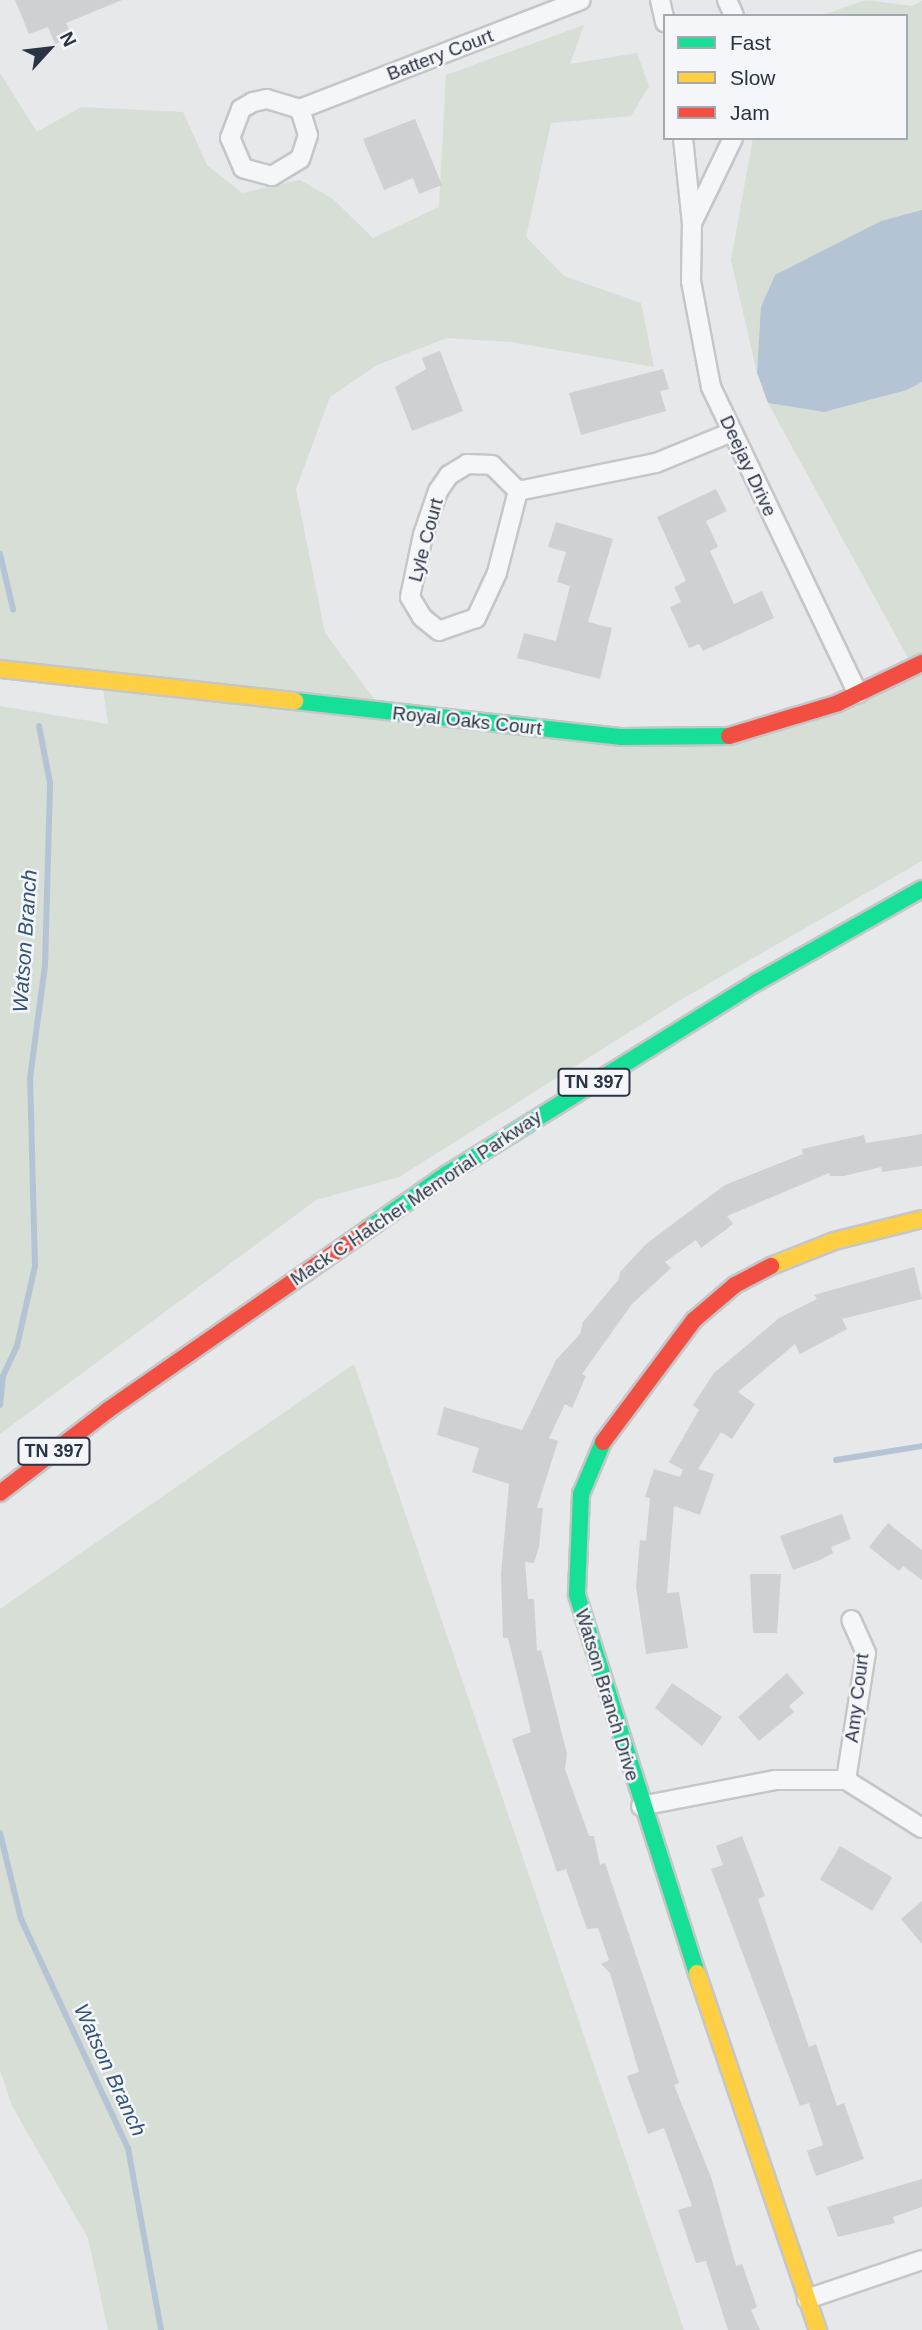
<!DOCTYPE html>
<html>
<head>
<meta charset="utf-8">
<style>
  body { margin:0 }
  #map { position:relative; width:922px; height:2330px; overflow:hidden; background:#e6e8ea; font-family:Helvetica,sans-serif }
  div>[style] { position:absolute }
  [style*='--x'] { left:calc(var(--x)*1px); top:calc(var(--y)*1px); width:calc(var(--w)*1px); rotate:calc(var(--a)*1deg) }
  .green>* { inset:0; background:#d6ded6 }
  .water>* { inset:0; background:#b4c4d5 }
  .stream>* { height:6px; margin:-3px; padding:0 3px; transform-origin:3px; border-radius:3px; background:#b4c4d5 }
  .building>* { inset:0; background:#ced0d3; transform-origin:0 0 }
  .roads { filter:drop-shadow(2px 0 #c4c6c8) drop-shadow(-2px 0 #c4c6c8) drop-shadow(0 2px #c4c6c8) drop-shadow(0 -2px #c4c6c8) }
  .street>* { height:18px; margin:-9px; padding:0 9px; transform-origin:9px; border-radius:9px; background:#f5f6f7 }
  .fast>* { height:16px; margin:-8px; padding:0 8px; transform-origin:8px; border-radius:8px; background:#16e098 }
  .slow>* { height:16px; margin:-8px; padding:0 8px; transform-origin:8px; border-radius:8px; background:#ffcf43 }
  .jam>* { height:16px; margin:-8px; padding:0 8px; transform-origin:8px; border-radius:8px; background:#f24e42 }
  span { translate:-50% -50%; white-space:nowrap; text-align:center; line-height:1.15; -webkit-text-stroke:5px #f4f6f9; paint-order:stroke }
  .shield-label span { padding:2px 5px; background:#f4f6f9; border:2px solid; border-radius:5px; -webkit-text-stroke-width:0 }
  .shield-label { font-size:18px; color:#2b3445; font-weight:700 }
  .street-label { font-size:19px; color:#2b3445 }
  .water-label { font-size:21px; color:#34527a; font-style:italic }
  .legend { position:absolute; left:663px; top:14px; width:245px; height:126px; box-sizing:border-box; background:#f4f6f9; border:2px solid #a4a8b1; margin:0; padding:9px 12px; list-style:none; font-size:21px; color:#2b3445 }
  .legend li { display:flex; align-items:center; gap:14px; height:35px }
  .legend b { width:35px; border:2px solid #a4a8b1 }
  .north { position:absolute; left:14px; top:14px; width:70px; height:70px; -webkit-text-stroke:5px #f4f6f9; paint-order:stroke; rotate:63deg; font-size:19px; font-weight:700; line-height:28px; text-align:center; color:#2b3445 }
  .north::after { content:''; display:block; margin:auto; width:24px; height:32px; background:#2b3445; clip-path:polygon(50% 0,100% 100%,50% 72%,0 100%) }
</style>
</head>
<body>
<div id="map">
  <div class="green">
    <div style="clip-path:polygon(866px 0,912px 6px,922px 1px,922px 210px,759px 345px,757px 373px,731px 260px,753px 138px,906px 138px,906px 16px,820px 16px)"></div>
    <div style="clip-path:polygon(584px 25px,570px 64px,637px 53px,649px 86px,631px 116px,551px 123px,526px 237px,564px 276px,641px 303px,654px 367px,512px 342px,447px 338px,377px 365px,330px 397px,296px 489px,325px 633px,383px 711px,729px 736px,913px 667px,768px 403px,824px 412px,907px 390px,922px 382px,922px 861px,682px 999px,399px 1177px,316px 1200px,0 1434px,0 706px,108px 724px,102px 681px,0 669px,0 73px,37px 132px,81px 107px,183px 112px,207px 165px,242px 193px,300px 180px,333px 199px,373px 238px,439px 207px,446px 75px)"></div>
    <div style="clip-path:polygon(354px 1364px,585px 2039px,684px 2330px,108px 2330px,88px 2238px,12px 2106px,0 2070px,0 1609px)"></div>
  </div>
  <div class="water">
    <div style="clip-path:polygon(922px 210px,922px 382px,907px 390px,824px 412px,768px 403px,757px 373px,761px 307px,775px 275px,881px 221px)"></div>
  </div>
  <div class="stream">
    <div style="--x:0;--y:554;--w:57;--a:76.7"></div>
    <div style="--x:0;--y:1405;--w:29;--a:-84"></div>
    <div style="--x:3;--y:1376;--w:33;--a:-65"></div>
    <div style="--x:17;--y:1346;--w:82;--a:-77.3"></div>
    <div style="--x:35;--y:1266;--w:188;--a:-91.5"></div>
    <div style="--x:30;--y:1078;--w:114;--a:-82.4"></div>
    <div style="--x:45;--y:965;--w:182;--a:-88.4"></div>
    <div style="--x:50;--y:783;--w:58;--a:-100.9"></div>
    <div style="--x:836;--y:1460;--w:87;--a:-9.2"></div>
    <div style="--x:0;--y:1833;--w:89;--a:76.3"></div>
    <div style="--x:21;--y:1919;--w:253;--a:65"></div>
    <div style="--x:128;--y:2148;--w:185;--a:79.7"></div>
  </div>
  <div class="building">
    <div style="clip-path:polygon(15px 0,122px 0,66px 23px,72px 37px,55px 44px,48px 27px,29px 34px)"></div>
    <div style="clip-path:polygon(415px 119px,442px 185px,419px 194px,413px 178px,384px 190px,363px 139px)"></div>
    <div style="clip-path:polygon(440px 351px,463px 411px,412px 431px,395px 387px,426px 369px,422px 358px)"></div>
    <div style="clip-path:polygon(663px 369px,669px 389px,660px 391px,666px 411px,581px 435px,569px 393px)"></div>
    <div style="clip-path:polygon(716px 489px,727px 511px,706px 521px,718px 547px,710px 551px,734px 604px,762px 591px,774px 618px,703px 651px,699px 644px,689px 648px,670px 607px,681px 602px,674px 587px,686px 581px,657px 517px)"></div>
    <div style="clip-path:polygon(556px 522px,613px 539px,588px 622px,612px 628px,600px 679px,517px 658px,524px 633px,556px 641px,570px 586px,557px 582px,566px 552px,548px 547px)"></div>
    <div style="clip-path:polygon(922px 1134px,922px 1166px,882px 1172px,881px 1167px,844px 1176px,830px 1176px,829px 1173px,727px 1216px,733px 1224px,724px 1231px,701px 1248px,696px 1240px,665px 1262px,671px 1268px,632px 1304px,582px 1374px,586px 1376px,572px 1408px,565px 1404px,549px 1438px,558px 1441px,537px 1508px,543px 1508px,539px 1547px,534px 1563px,525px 1562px,528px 1599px,534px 1599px,537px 1651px,541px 1650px,567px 1754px,565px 1769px,589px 1836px,594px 1836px,600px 1865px,605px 1863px,679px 2083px,674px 2085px,711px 2177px,736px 2266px,742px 2264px,757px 2307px,751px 2310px,760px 2330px,728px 2330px,706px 2261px,696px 2263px,678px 2210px,692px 2206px,664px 2128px,648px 2134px,627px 2076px,639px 2072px,610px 1973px,601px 1964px,609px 1960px,598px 1928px,587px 1929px,566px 1869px,557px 1872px,512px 1739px,531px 1732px,508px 1638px,503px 1638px,501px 1574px,509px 1484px,472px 1472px,479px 1448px,437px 1435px,444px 1407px,522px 1430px,556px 1360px,580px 1334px,583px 1322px,619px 1279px,620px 1272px,646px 1244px,725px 1185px,803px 1154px,802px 1149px,864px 1135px,866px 1143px)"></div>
    <div style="clip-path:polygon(914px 1267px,922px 1299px,842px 1319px,847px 1329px,800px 1354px,795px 1344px,738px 1392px,755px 1404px,732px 1439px,721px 1432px,698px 1469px,714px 1474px,700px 1515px,674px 1506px,667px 1593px,679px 1592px,688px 1648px,646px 1654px,636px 1587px,640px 1540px,646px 1541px,650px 1498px,645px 1497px,654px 1469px,680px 1477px,683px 1470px,669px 1462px,699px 1410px,693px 1405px,714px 1373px,779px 1318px,817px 1299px,814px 1295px)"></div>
    <div style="clip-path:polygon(842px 1514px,851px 1539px,831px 1547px,833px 1553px,820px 1560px,793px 1570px,780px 1536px)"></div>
    <div style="clip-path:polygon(888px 1523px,922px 1550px,922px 1580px,903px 1566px,899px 1571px,869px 1547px)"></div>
    <div style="clip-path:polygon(750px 1574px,781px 1574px,777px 1633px,753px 1633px)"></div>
    <div style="clip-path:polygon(787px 1673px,804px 1693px,789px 1706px,794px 1712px,759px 1741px,738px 1717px)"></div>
    <div style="clip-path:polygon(672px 1683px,722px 1717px,702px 1746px,655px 1708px)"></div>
    <div style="clip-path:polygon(742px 1836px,765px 1896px,758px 1899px,809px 2047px,816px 2044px,837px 2106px,844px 2103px,864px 2159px,816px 2176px,807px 2151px,823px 2145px,809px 2103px,800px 2106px,711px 1869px,723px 1865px,716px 1846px)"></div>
    <div style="left:840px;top:1846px;width:61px;height:39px;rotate:31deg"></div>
    <div style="clip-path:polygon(922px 1901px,922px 1944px,901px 1919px)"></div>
    <div style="clip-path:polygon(922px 2179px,922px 2207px,893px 2217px,895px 2223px,838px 2237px,827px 2207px)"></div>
  </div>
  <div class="roads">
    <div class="street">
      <div style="--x:660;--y:0;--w:23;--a:77"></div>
      <div style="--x:727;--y:0;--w:17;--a:66"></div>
      <div style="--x:300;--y:109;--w:27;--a:73"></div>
      <div style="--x:308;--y:135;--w:25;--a:108"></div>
      <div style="--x:300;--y:159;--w:33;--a:149"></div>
      <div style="--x:272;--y:176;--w:30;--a:-165"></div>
      <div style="--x:243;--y:168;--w:33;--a:-113"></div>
      <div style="--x:230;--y:138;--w:31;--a:-69"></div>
      <div style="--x:241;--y:109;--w:14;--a:-30"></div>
      <div style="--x:253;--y:102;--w:14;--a:-12"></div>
      <div style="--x:267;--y:99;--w:34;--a:17"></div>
      <div style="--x:300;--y:109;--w:301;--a:-21.2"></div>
      <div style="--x:683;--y:138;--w:85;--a:84"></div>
      <div style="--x:692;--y:223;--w:94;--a:-64.2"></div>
      <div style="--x:692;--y:223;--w:58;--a:91"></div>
      <div style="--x:691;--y:281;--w:108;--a:79.3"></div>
      <div style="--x:711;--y:387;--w:340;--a:64.4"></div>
      <div style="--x:467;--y:464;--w:25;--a:2"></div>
      <div style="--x:492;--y:465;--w:37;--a:45"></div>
      <div style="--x:518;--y:491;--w:85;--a:104.4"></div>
      <div style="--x:497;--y:573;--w:50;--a:115"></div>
      <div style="--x:476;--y:618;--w:39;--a:161"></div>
      <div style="--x:439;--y:631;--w:22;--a:-141"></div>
      <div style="--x:422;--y:617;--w:23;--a:-121"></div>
      <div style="--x:410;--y:597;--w:63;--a:-78.2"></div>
      <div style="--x:423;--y:535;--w:46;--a:-71.2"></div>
      <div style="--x:438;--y:491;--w:19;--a:-55"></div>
      <div style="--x:449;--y:475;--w:21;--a:-31"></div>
      <div style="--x:518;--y:491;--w:141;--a:-11.5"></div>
      <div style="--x:656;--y:463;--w:82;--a:-22.2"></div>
      <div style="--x:846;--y:1780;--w:129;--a:-81.1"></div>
      <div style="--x:866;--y:1653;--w:36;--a:-114"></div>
      <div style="--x:641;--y:1806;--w:136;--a:-11"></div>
      <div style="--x:775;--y:1780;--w:71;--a:0"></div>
      <div style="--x:846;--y:1780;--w:90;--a:32.3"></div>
      <div style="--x:807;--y:2299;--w:121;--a:-18.7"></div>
    </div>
    <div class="fast">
      <div style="--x:295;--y:701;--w:329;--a:6.3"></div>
      <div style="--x:622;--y:737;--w:107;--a:-0.5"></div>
      <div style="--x:368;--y:1229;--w:96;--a:-34.8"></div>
      <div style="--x:447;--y:1174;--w:365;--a:-31.8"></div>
      <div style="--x:757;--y:982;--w:189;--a:-29.4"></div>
      <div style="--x:603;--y:1442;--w:56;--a:112.9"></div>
      <div style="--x:581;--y:1494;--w:101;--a:92.3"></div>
      <div style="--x:577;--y:1595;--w:397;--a:72.4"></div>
    </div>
    <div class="slow">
      <div style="--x:0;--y:669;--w:297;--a:6.2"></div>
      <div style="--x:771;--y:1266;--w:68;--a:-21.6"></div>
      <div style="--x:834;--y:1241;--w:91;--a:-14"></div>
      <div style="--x:697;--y:1973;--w:377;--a:71.3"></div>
    </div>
    <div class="jam">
      <div style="--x:729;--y:736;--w:114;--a:-16.8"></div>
      <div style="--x:838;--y:703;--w:93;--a:-25.5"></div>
      <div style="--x:603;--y:1442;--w:152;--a:-53.3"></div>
      <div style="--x:694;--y:1320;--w:54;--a:-40.5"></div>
      <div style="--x:735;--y:1285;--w:41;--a:-27.8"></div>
      <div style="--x:0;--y:1493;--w:136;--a:-37.5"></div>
      <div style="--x:108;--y:1410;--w:317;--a:-34.8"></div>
    </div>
  </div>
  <div class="shield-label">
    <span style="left:594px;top:1082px">TN 397</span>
    <span style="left:54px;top:1451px">TN 397</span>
  </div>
  <div class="street-label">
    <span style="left:440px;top:55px;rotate:-21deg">Battery Court</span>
    <span style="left:748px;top:466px;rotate:65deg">Deejay Drive</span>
    <span style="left:426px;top:540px;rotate:-75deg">Lyle Court</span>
    <span style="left:467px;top:721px;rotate:6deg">Royal Oaks Court</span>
    <span style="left:416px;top:1198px;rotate:-34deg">Mack C Hatcher Memorial Parkway</span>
    <span style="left:607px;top:1695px;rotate:73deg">Watson Branch Drive</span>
    <span style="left:857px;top:1698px;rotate:-83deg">Amy Court</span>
  </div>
  <div class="water-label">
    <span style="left:25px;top:941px;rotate:-86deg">Watson Branch</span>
    <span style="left:110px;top:2070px;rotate:65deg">Watson Branch</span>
  </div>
  <ul class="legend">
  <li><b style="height:9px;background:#16e098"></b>Fast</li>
  <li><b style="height:9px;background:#ffcf43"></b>Slow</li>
  <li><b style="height:9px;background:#f24e42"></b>Jam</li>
  </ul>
  <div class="north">N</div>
</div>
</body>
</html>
